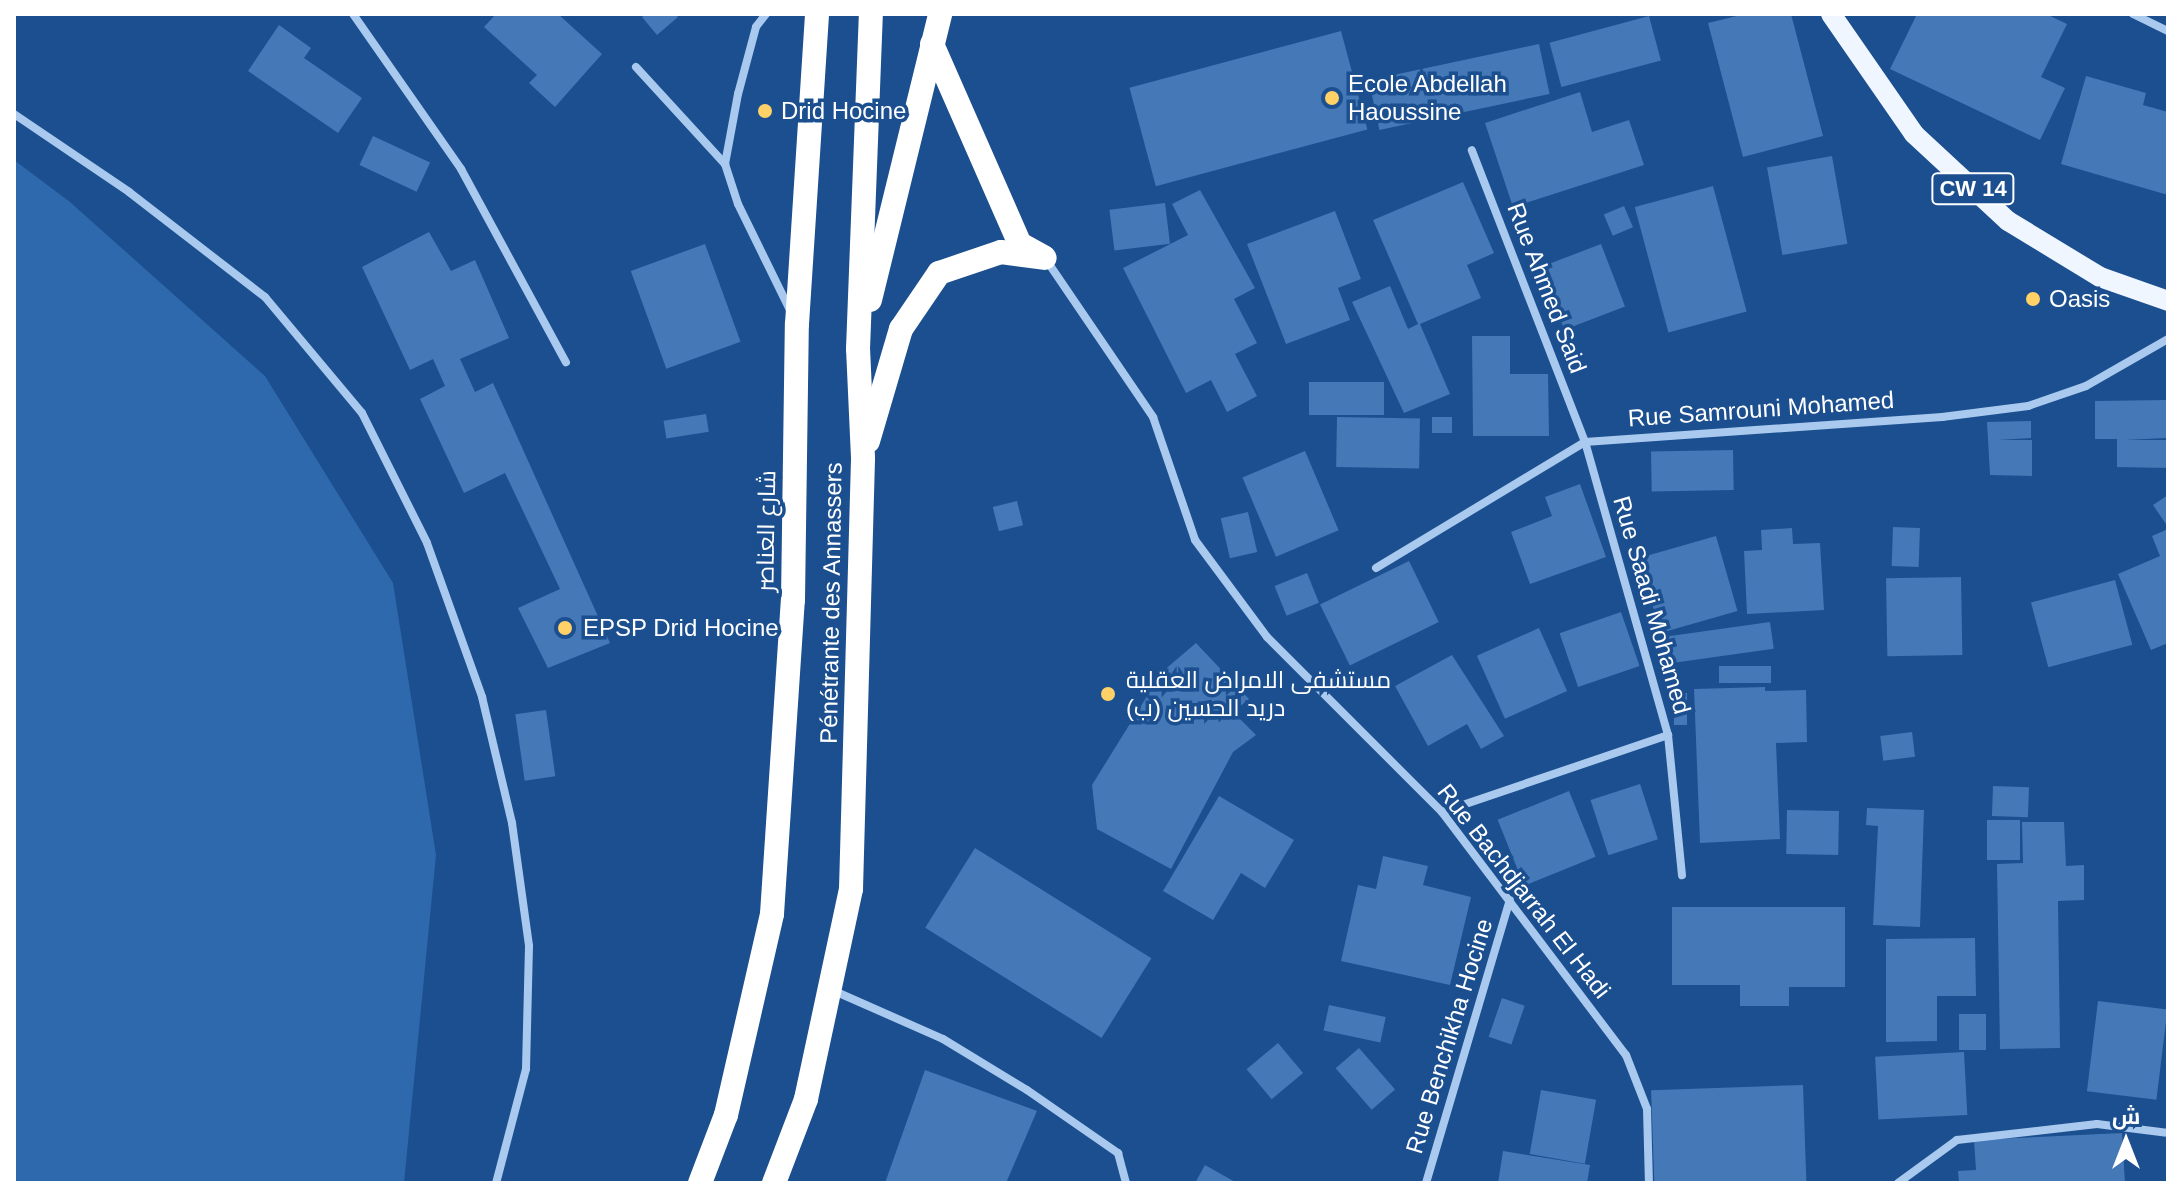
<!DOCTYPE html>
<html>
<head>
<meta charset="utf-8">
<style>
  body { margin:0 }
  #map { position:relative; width:2182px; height:1197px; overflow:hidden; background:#1b4f8f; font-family:Helvetica,Cairo,sans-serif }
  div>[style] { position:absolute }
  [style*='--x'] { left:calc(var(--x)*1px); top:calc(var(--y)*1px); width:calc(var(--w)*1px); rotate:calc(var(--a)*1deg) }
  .green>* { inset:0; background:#2e69ad }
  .building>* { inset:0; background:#4478b7; transform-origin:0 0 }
  .street>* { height:8px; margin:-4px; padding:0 4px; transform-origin:4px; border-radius:4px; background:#a9c9ee }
  .primary>* { height:20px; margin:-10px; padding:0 10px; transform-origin:10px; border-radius:10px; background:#f0f6ff }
  .highway>* { height:24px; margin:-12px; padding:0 12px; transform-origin:12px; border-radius:12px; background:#fff }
  .dots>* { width:22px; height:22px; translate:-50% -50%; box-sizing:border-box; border:4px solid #1b4f8f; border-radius:50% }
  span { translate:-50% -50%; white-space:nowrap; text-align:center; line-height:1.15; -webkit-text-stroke:7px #1b4f8f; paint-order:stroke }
  .shield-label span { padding:2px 6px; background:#1b4f8f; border:2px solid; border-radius:6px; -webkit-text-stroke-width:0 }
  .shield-label { font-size:22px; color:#fff; font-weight:700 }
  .poi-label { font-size:24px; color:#fff }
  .left { translate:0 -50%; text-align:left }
  .street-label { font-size:24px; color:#fff }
  .frame { position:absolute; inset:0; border:16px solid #fff; pointer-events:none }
  .north { position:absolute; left:2086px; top:1101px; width:80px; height:80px; -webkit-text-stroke:6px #1b4f8f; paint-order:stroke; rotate:0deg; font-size:22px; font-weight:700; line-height:32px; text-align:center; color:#fff }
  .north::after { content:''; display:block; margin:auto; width:28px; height:36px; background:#fff; clip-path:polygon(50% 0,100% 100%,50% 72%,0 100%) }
</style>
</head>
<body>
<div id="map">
  <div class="green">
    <div style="clip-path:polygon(14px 160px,70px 202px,265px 376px,393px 583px,436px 855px,404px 1183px,14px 1183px)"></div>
  </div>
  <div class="building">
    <div style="clip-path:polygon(496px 14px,558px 14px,602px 54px,555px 107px,529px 83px,537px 75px,484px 27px)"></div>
    <div style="clip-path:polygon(646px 14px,675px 14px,678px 17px,657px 35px,642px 17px)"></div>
    <div style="clip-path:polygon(1745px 14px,1791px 14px,1823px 136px,1743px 157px,1708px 23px)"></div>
    <div style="clip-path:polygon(1917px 14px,2046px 14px,2067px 24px,2041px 77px,2065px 88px,2040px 140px,1890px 69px)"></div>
    <div style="left:1649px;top:16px;width:46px;height:103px;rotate:75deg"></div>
    <div style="clip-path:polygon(279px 25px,311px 48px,304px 58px,362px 98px,338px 133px,248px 71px)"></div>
    <div style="left:1341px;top:31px;width:102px;height:219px;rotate:75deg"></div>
    <div style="left:1539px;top:44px;width:51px;height:174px;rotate:78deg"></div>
    <div style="clip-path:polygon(2086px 76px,2146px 93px,2143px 105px,2168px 112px,2168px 195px,2061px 164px)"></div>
    <div style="clip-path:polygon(1580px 92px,1592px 132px,1629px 120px,1644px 165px,1513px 207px,1485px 123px)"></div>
    <div style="left:373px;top:136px;width:63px;height:32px;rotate:25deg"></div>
    <div style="left:1832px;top:156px;width:89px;height:66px;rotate:80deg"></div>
    <div style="clip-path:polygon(1463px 182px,1494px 253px,1467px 265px,1481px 298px,1420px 324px,1450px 394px,1404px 413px,1352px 302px,1390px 286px,1408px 329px,1418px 324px,1373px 220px)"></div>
    <div style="left:1713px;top:186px;width:130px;height:81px;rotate:75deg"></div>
    <div style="clip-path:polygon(1200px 190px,1255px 288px,1234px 299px,1257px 343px,1235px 354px,1257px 396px,1227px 412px,1211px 380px,1186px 393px,1123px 268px,1188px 235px,1172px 204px)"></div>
    <div style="left:1165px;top:203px;width:41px;height:56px;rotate:83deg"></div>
    <div style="left:1624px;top:206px;width:23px;height:22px;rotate:67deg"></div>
    <div style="clip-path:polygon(1335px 211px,1361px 279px,1338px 288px,1350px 320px,1286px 344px,1247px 244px)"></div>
    <div style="clip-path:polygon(429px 232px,451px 271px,475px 260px,509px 338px,460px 359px,475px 392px,493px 383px,610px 643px,548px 668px,518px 608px,560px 589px,505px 473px,464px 493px,420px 399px,445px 386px,433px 359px,410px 370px,362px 267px)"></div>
    <div style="left:705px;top:244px;width:104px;height:79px;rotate:70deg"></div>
    <div style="left:1601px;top:244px;width:67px;height:65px;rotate:69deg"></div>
    <div style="clip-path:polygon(1472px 336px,1510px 336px,1510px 374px,1548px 374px,1549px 436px,1473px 436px)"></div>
    <div style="left:1309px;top:382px;width:75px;height:33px"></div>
    <div style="clip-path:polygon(2166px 400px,2166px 438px,2125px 440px,2168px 440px,2168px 468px,2117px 467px,2117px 439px,2095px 439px,2095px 401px)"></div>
    <div style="left:706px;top:414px;width:18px;height:43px;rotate:81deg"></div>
    <div style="left:1337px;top:417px;width:83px;height:50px;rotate:1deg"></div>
    <div style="left:1432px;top:417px;width:20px;height:16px"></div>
    <div style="clip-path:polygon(2031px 421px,2031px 438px,1998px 440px,2032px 440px,2032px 476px,1990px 475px,1987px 422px)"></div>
    <div style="left:1733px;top:450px;width:40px;height:82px;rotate:89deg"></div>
    <div style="left:1305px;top:451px;width:86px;height:68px;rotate:67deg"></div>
    <div style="clip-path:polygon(1580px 484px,1606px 557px,1530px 584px,1511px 532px,1552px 516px,1545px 497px)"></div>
    <div style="clip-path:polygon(2168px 495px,2168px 527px,2153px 505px)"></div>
    <div style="left:1017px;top:501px;width:25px;height:25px;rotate:76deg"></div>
    <div style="left:1248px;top:512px;width:41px;height:28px;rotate:77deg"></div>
    <div style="left:1893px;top:527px;width:27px;height:39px;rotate:2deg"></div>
    <div style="clip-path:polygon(1792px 528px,1793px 544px,1820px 543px,1824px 610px,1747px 614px,1744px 551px,1762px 550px,1761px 530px)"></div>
    <div style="clip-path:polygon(2168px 529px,2168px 643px,2151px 650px,2118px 574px,2160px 556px,2152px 536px)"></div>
    <div style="left:1716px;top:536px;width:78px;height:80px;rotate:74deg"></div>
    <div style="left:1409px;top:561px;width:68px;height:99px;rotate:64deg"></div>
    <div style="left:1307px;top:573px;width:32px;height:35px;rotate:68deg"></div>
    <div style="left:1961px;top:577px;width:78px;height:75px;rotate:89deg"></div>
    <div style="left:2115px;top:580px;width:67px;height:87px;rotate:75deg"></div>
    <div style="left:1621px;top:612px;width:57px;height:65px;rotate:71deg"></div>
    <div style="left:1770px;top:622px;width:27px;height:108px;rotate:82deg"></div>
    <div style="left:1539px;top:628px;width:69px;height:68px;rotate:66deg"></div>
    <div style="clip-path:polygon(1196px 643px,1249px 699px,1233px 712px,1256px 735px,1233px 752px,1171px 869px,1097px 829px,1092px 785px,1162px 672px)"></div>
    <div style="clip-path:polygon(1452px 655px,1504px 736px,1481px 749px,1467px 724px,1428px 746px,1395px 686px)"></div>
    <div style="left:1719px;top:666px;width:52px;height:17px"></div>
    <div style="clip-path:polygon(1765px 687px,1765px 691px,1806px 690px,1807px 742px,1776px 743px,1780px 839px,1700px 843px,1694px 689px)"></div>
    <div style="left:1674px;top:693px;width:13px;height:32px"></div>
    <div style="left:546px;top:710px;width:67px;height:31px;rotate:82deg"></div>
    <div style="left:1912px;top:732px;width:25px;height:32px;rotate:83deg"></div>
    <div style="left:1640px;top:784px;width:58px;height:52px;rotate:72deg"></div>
    <div style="left:1993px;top:786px;width:36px;height:30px;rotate:2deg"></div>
    <div style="left:1569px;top:791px;width:71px;height:77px;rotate:68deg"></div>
    <div style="clip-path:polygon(1219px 796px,1294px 840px,1265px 888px,1241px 873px,1213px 920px,1163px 891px)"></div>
    <div style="clip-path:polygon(1867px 808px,1924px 810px,1920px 927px,1873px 925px,1878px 826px,1866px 825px)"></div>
    <div style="left:1787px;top:810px;width:52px;height:44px;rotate:1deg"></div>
    <div style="left:1987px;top:820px;width:33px;height:40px"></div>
    <div style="clip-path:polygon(2022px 822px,2064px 822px,2066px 866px,2084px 865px,2084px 900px,2058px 901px,2060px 1048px,2000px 1049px,1997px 864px,2023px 863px)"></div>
    <div style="left:975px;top:848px;width:208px;height:94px;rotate:32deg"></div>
    <div style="clip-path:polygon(1383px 856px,1428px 866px,1423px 885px,1471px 897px,1450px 985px,1341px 961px,1358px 885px,1376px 889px)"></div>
    <div style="clip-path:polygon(1672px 907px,1845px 907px,1845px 987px,1789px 987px,1789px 1006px,1740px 1006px,1740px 985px,1672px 985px)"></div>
    <div style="clip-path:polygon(1975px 938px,1976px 996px,1937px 996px,1937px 1041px,1886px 1042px,1886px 939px)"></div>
    <div style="left:1502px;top:998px;width:24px;height:41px;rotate:19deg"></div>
    <div style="left:2098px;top:1001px;width:70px;height:91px;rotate:7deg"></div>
    <div style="left:1329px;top:1005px;width:58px;height:26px;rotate:12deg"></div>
    <div style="left:1959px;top:1014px;width:27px;height:36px"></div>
    <div style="left:1278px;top:1043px;width:39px;height:41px;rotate:50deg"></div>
    <div style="left:1359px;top:1048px;width:55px;height:31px;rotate:49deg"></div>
    <div style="left:1964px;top:1052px;width:63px;height:89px;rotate:87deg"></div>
    <div style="clip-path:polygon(925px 1070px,1037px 1111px,1006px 1183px,885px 1183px)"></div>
    <div style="left:1803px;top:1085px;width:98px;height:152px;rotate:88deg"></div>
    <div style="left:1541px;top:1090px;width:56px;height:65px;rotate:10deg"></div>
    <div style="clip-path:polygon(2122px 1133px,2125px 1183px,1959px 1183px,1958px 1171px,1976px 1170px,1974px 1140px)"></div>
    <div style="clip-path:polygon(1503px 1151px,1590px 1165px,1587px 1183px,1498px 1183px)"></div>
    <div style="clip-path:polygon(1205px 1165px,1237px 1183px,1195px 1183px)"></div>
  </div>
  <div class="street">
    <div style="--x:353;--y:14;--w:189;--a:55.1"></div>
    <div style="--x:461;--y:169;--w:220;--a:61.5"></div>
    <div style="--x:766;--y:14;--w:16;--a:128"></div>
    <div style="--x:756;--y:27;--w:69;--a:105"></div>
    <div style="--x:738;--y:94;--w:71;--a:100.5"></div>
    <div style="--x:725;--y:164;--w:42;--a:72"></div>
    <div style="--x:738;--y:204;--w:120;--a:63.9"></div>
    <div style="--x:2133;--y:14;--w:39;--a:26"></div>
    <div style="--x:636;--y:67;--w:132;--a:47.5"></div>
    <div style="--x:14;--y:114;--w:139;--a:34.1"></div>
    <div style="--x:129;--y:192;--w:172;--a:37.7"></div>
    <div style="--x:265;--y:297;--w:151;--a:50.1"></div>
    <div style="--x:362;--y:413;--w:145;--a:63.4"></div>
    <div style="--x:427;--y:543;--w:164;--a:70.3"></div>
    <div style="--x:482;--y:697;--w:130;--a:76.6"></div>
    <div style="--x:512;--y:823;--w:124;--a:82.1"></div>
    <div style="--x:529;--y:946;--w:123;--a:91.4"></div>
    <div style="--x:526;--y:1069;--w:118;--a:104.7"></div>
    <div style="--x:1047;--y:261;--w:189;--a:55.8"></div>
    <div style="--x:1153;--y:417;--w:130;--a:71.1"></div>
    <div style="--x:1195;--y:540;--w:121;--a:53.4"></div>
    <div style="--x:1267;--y:637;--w:247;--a:45"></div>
    <div style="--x:1442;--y:812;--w:305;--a:52.9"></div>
    <div style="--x:1626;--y:1055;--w:58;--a:68.7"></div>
    <div style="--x:1647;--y:1109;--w:74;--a:88.5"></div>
    <div style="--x:1376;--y:568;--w:244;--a:-31.1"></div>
    <div style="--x:1585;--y:442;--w:358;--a:-4"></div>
    <div style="--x:1942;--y:417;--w:87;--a:-7.3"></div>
    <div style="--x:2028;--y:406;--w:61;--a:-19"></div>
    <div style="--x:2086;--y:386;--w:95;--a:-29.8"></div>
    <div style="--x:1668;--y:735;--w:141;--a:84.3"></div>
    <div style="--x:1442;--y:812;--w:239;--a:-18.8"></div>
    <div style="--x:1668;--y:735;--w:305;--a:-105.8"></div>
    <div style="--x:1585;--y:442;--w:313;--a:-111.2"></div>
    <div style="--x:832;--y:990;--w:121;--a:23.8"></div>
    <div style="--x:943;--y:1039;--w:98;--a:31.3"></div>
    <div style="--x:1027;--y:1090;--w:111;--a:34.7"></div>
    <div style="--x:1118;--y:1153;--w:31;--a:75"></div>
    <div style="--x:1426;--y:1183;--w:295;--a:-73.5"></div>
    <div style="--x:1898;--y:1183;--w:73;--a:-36.1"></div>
    <div style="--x:1957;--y:1140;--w:141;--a:-6.5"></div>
    <div style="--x:2097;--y:1124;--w:72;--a:7.2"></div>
  </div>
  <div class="primary">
    <div style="--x:1831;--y:14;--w:146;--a:55.3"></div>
    <div style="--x:1914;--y:134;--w:128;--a:42.8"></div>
    <div style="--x:2008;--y:221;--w:108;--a:31.3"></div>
    <div style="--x:2100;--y:277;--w:72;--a:19.4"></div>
  </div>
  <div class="highway">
    <div style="--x:932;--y:44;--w:219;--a:66.3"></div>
    <div style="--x:1020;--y:244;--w:26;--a:29"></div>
    <div style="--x:870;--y:300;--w:294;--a:-76.2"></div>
    <div style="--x:868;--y:441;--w:117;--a:-73.6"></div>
    <div style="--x:901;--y:329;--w:68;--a:-55.8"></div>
    <div style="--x:939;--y:273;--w:65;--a:-18.7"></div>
    <div style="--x:1001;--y:252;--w:44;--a:7.8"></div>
    <div style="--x:700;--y:1183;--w:73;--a:-69.1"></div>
    <div style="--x:726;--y:1115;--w:206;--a:-77.1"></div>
    <div style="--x:772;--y:914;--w:315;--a:-86.2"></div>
    <div style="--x:793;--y:600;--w:276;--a:-89.2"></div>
    <div style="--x:797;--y:324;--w:311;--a:-86.3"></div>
    <div style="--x:774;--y:1183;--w:90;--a:-69.1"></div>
    <div style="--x:806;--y:1099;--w:215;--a:-77.9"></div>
    <div style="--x:851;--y:889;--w:431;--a:-88.4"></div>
    <div style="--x:863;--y:458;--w:109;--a:-92.6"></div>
    <div style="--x:858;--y:349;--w:335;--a:-87.8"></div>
  </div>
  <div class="dots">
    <div style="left:1332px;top:98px;background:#ffd166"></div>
    <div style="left:765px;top:111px;background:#ffd166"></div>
    <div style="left:2033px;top:299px;background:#ffd166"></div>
    <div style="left:565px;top:628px;background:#ffd166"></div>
    <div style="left:1108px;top:694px;background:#ffd166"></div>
  </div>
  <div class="shield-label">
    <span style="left:1973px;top:189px">CW 14</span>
  </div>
  <div class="poi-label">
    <span class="left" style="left:1348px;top:98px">Ecole Abdellah<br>Haoussine</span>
    <span class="left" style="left:781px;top:111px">Drid Hocine</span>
    <span class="left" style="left:2049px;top:299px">Oasis</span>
    <span class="left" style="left:583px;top:628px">EPSP Drid Hocine</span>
    <span class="left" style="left:1126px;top:694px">مستشفى الامراض العقلية<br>دريد الحسين (ب)</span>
  </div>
  <div class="street-label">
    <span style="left:1547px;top:288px;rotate:69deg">Rue Ahmed Said</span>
    <span style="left:1761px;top:409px;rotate:-4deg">Rue Samrouni Mohamed</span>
    <span style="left:766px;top:531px;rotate:-89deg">شارع العناصر</span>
    <span style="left:831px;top:603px;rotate:-89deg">Pénétrante des Annassers</span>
    <span style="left:1652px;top:605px;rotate:74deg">Rue Saadi Mohamed</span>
    <span style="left:1524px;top:891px;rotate:52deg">Rue Bachdjarrah El Hadi</span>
    <span style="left:1449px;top:1036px;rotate:-73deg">Rue Benchikha Hocine</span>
  </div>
  <div class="frame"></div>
  <div class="north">ش</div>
</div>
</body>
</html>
